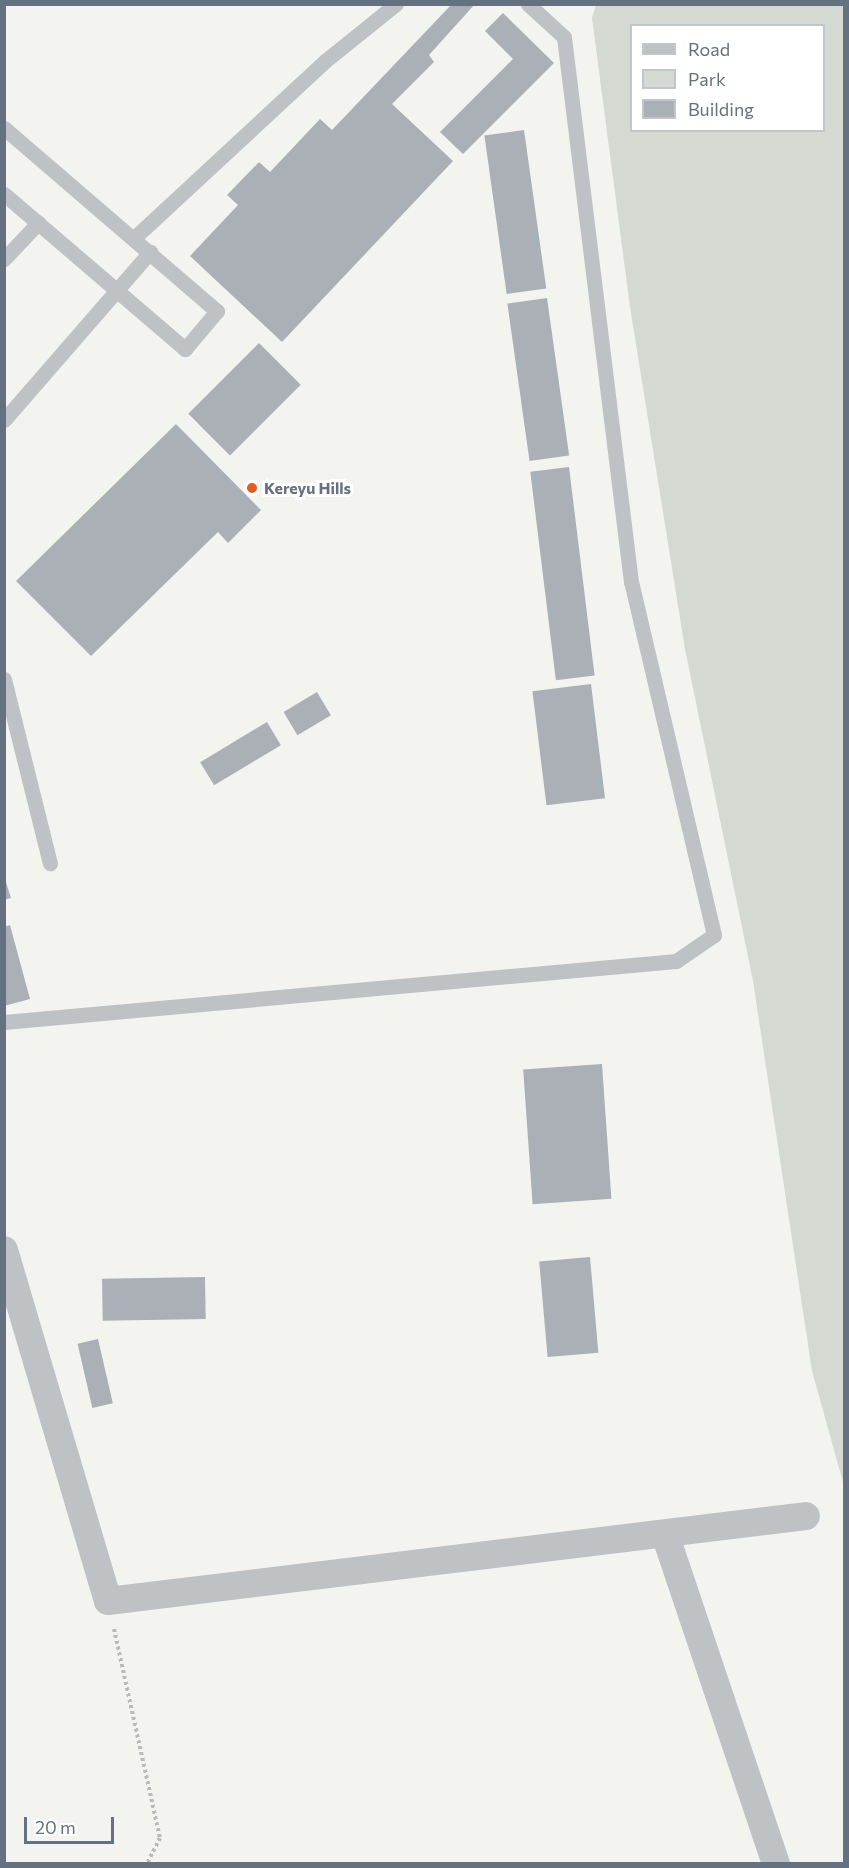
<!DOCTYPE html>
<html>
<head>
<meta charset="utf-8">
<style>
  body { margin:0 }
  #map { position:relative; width:849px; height:1868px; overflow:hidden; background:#f3f4ef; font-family:Commissioner,sans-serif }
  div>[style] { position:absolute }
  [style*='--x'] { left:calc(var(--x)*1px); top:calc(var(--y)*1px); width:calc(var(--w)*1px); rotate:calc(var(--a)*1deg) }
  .green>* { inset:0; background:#d4dad1 }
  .building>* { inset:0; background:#aab0b5; transform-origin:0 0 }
  .path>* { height:4px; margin-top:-2px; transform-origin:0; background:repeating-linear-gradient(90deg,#b8babc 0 3px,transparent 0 6px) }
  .lane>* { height:15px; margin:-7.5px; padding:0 7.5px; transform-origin:7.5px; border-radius:7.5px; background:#bec2c5 }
  .street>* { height:28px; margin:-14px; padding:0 14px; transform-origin:14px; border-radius:14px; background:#bec2c5 }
  .dots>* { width:16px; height:16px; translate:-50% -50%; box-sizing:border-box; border:3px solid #fff; border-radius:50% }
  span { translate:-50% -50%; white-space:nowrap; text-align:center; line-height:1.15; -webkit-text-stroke:6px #fff; paint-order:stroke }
  .poi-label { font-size:16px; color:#637180; font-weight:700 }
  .left { translate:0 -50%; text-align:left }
  .frame { position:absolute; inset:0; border:6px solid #637180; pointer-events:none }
  .legend { position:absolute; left:630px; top:24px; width:195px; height:108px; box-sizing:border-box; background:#fff; border:2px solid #c1c6cc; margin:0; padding:8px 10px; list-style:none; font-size:18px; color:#637180 }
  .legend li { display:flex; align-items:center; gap:12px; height:30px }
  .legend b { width:30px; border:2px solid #c1c6cc }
  .scale { position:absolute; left:24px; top:1817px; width:90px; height:27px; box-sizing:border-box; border:3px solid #637180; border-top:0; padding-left:8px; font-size:18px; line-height:21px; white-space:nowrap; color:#637180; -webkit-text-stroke:4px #fff; paint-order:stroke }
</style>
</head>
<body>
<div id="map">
  <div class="green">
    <div style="clip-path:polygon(evenodd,596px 5px,844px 5px,844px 1486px,812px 1371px,753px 981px,685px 649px,630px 307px,592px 18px,596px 5px,632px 26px,824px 26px,824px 130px,632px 130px,632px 26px)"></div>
  </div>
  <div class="building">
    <div style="clip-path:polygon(452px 4px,475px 4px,429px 55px,434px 62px,392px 104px,453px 161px,282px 342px,190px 256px,238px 205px,227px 195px,259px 162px,270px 172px,320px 119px,332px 130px)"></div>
    <div style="clip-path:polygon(503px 13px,554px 63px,463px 154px,440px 132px,513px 59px,485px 31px)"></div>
    <div style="left:524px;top:130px;width:160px;height:40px;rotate:82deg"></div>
    <div style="left:547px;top:298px;width:159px;height:40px;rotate:82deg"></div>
    <div style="left:259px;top:343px;width:59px;height:100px;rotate:45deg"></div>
    <div style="clip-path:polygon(176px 424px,261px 510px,228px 543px,218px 532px,91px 656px,16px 581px)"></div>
    <div style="left:569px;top:467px;width:210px;height:39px;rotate:83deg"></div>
    <div style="left:591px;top:684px;width:115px;height:59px;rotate:83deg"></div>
    <div style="left:317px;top:692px;width:27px;height:39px;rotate:59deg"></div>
    <div style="left:267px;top:722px;width:27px;height:78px;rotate:59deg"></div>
    <div style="clip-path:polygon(4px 876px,11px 898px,4px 900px)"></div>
    <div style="clip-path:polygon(10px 925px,30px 999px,4px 1006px,4px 927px)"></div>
    <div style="left:602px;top:1064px;width:135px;height:79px;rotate:86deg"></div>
    <div style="left:590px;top:1257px;width:96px;height:51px;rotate:85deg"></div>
    <div style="left:205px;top:1277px;width:42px;height:103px;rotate:89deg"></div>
    <div style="left:98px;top:1339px;width:66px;height:21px;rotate:77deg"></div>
  </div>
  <div class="path">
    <div style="--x:114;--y:1629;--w:214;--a:77.6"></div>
    <div style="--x:160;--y:1838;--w:29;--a:117"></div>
  </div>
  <div class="lane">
    <div style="--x:4;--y:128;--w:281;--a:40.7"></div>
    <div style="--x:217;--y:311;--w:50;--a:130.1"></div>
    <div style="--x:185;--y:349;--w:238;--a:-139.4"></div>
    <div style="--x:134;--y:238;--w:260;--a:-42.8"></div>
    <div style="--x:325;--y:61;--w:91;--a:-38.8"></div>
    <div style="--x:4;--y:259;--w:50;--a:-46.6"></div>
    <div style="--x:4;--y:420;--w:223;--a:-49"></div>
    <div style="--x:4;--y:679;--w:190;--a:76"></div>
    <div style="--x:4;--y:1022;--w:675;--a:-5.19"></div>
    <div style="--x:676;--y:961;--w:46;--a:-34.4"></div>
    <div style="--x:714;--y:935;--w:363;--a:-103.2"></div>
    <div style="--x:631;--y:582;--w:549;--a:-97.01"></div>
    <div style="--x:564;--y:37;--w:49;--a:-137.5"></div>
  </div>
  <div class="street">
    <div style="--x:4;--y:1250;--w:366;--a:73.5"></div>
    <div style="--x:108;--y:1601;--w:703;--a:-6.94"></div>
    <div style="--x:666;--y:1537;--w:345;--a:71.4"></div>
  </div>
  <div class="dots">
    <div style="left:252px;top:488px;background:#e15c22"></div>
  </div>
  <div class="poi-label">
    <span class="left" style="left:264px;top:488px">Kereyu Hills</span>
  </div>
  <div class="frame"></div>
  <ul class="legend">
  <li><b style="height:8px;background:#bec2c5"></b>Road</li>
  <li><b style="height:16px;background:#d4dad1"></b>Park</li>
  <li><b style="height:16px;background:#aab0b5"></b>Building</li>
  </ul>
  <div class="scale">20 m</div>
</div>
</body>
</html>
